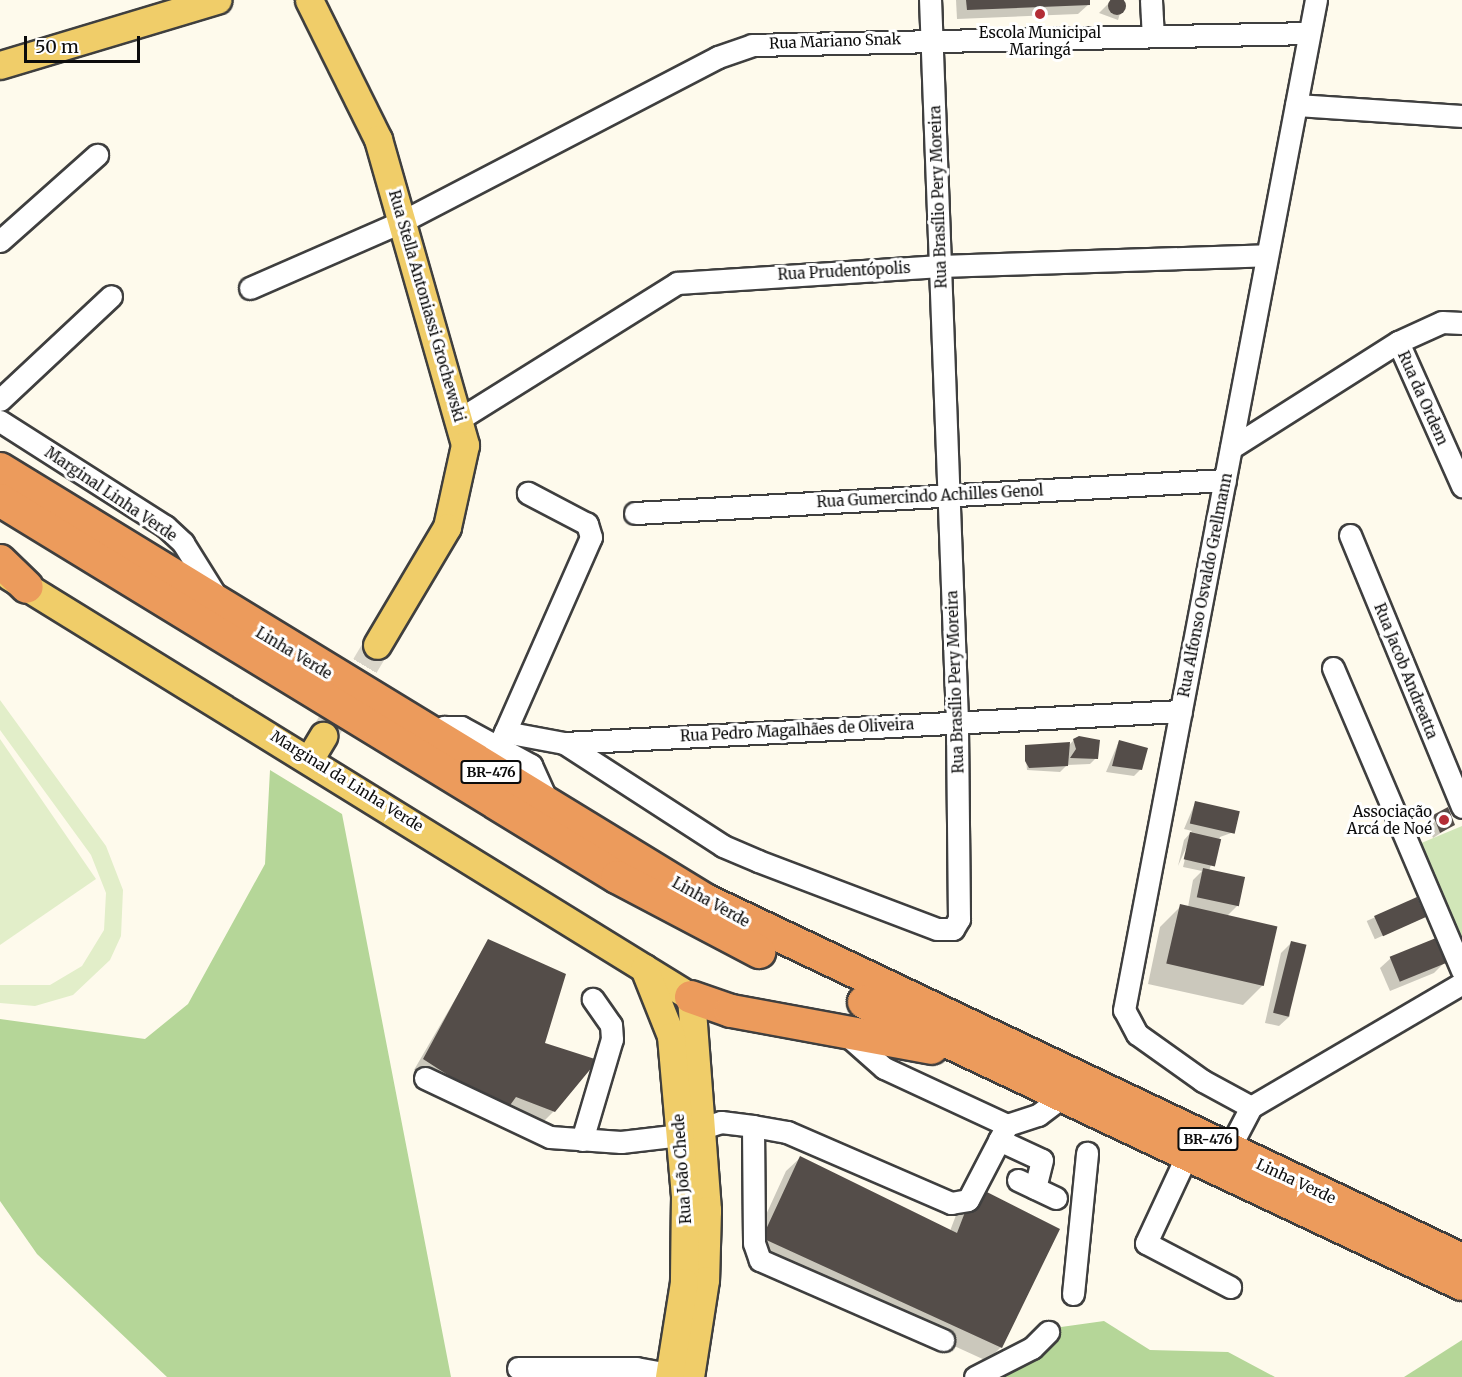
<!DOCTYPE html>
<html>
<head>
<meta charset="utf-8">
<style>
  body { margin:0 }
  #map { position:relative; width:1462px; height:1377px; overflow:hidden; background:#fefaec; font-family:Merriweather,serif }
  div>[style] { position:absolute }
  [style*='--x'] { left:calc(var(--x)*1px); top:calc(var(--y)*1px); width:calc(var(--w)*1px); rotate:calc(var(--a)*1deg) }
  .green>* { inset:0; background:#d1e6b8 }
  .forest>* { inset:0; background:#b5d698 }
  .pitch>* { inset:0; background:#e2eec9 }
  .shadow>* { inset:0; background:#0003; transform-origin:0 0 }
  .building>* { inset:0; background:#544d49; transform-origin:0 0 }
  .round { border-radius:50% }
  .major-tunnel>* { height:27px; margin-top:-13.5px; transform-origin:0; background:repeating-linear-gradient(90deg,#dad6ca 0 27px,transparent 0 41px) }
  .roads { filter:drop-shadow(2px 0 #3f3f3f) drop-shadow(-2px 0 #3f3f3f) drop-shadow(0 2px #3f3f3f) drop-shadow(0 -2px #3f3f3f) }
  .minor>* { height:21px; margin:-10.5px; padding:0 10.5px; transform-origin:10.5px; border-radius:10.5px; background:#fff }
  .major>* { height:27px; margin:-13.5px; padding:0 13.5px; transform-origin:13.5px; border-radius:13.5px; background:#f0cd69 }
  .highway>* { height:32px; margin:-16px; padding:0 16px; transform-origin:16px; border-radius:16px; background:#ec9b5c }
  .dots>* { width:16px; height:16px; translate:-50% -50%; box-sizing:border-box; border:3px solid #fff; border-radius:50% }
  span { translate:-50% -50%; white-space:nowrap; text-align:center; line-height:1.15; -webkit-text-stroke:6px #fff; paint-order:stroke }
  .shield-label span { padding:2px 4px; background:#fff; border:2px solid; border-radius:4px; -webkit-text-stroke-width:0 }
  .shield-label { font-size:14px; color:#0c0c0c; font-weight:700 }
  .poi-label { font-size:15px; color:#0c0c0c }
  .right { translate:-100% -50%; text-align:right }
  .street-label { font-size:15px; color:#0c0c0c }
  .scale { position:absolute; left:24px; top:36px; width:116px; height:27px; box-sizing:border-box; border:3px solid #0c0c0c; border-top:0; padding-left:8px; font-size:18px; line-height:21px; white-space:nowrap; color:#0c0c0c; -webkit-text-stroke:4px #fff; paint-order:stroke }
</style>
</head>
<body>
<div id="map">
  <div class="green">
    <div style="clip-path:polygon(1462px 826px,1462px 949px,1419px 844px)"></div>
  </div>
  <div class="forest">
    <div style="clip-path:polygon(270px 770px,342px 814px,451px 1377px,167px 1377px,37px 1254px,0 1201px,0 1019px,145px 1039px,188px 1004px,265px 864px)"></div>
    <div style="clip-path:polygon(1104px 1321px,1150px 1350px,1228px 1352px,1275px 1377px,995px 1377px,1024px 1363px,1061px 1327px)"></div>
    <div style="clip-path:polygon(1462px 1340px,1462px 1377px,1404px 1377px)"></div>
  </div>
  <div class="pitch">
    <div style="clip-path:polygon(0 700px,106px 846px,123px 890px,121px 936px,110px 960px,73px 995px,35px 1006px,0 1003px,0 985px,50px 985px,82px 966px,104px 930px,106px 893px,91px 855px,0 730px)"></div>
    <div style="clip-path:polygon(0 739px,96px 879px,0 945px)"></div>
  </div>
  <div class="shadow">
    <div style="clip-path:polygon(956px 0,1088px 0,1089px 4px,1078px 14px,957px 19px)"></div>
    <div style="clip-path:polygon(1112px 0,1124px 0,1118px 20px,1099px 13px)"></div>
    <div style="clip-path:polygon(1074px 740px,1096px 758px,1090px 764px,1067px 765px,1060px 772px,1027px 770px,1025px 747px,1068px 746px)"></div>
    <div style="clip-path:polygon(1119px 741px,1141px 769px,1134px 776px,1106px 772px)"></div>
    <div style="clip-path:polygon(1195px 803px,1234px 832px,1220px 837px,1209px 871px,1238px 905px,1227px 916px,1264px 984px,1243px 1005px,1148px 984px,1160px 927px,1181px 906px,1188px 907px,1193px 880px,1202px 871px,1183px 867px,1190px 839px,1178px 866px,1184px 840px,1192px 831px,1184px 829px)"></div>
    <div style="clip-path:polygon(1434px 816px,1453px 825px,1433px 838px,1427px 822px)"></div>
    <div style="left:1416px;top:899px;width:20px;height:54px;rotate:66deg"></div>
    <div style="clip-path:polygon(489px 941px,543px 1044px,554px 1111px,544px 1121px,507px 1107px,494px 1121px,414px 1070px)"></div>
    <div style="clip-path:polygon(1291px 943px,1290px 1016px,1279px 1026px,1265px 1023px,1281px 953px)"></div>
    <div style="clip-path:polygon(1391px 958px,1444px 963px,1434px 973px,1390px 991px,1380px 968px)"></div>
    <div style="clip-path:polygon(800px 1158px,950px 1231px,961px 1202px,975px 1188px,1001px 1347px,987px 1361px,749px 1252px,786px 1171px)"></div>
  </div>
  <div class="building">
    <div class="round" style="left:1108px;top:-3px;width:18px;height:18px"></div>
    <div style="clip-path:polygon(966px 0,1090px 0,1090px 5px,967px 10px)"></div>
    <div style="clip-path:polygon(1079px 736px,1100px 740px,1098px 759px,1070px 758px,1076px 749px,1073px 739px)"></div>
    <div style="clip-path:polygon(1119px 740px,1148px 748px,1142px 770px,1112px 766px)"></div>
    <div style="clip-path:polygon(1070px 742px,1068px 766px,1029px 768px,1025px 761px,1025px 745px)"></div>
    <div style="left:1195px;top:801px;width:46px;height:23px;rotate:13deg"></div>
    <div style="clip-path:polygon(1448px 807px,1455px 825px,1440px 833px,1433px 815px)"></div>
    <div style="left:1190px;top:832px;width:32px;height:28px;rotate:13deg"></div>
    <div style="left:1203px;top:868px;width:43px;height:30px;rotate:12deg"></div>
    <div style="left:1417px;top:897px;width:22px;height:47px;rotate:66deg"></div>
    <div style="left:1180px;top:904px;width:100px;height:61px;rotate:13deg"></div>
    <div style="left:1436px;top:938px;width:27px;height:50px;rotate:68deg"></div>
    <div style="clip-path:polygon(488px 939px,566px 974px,545px 1043px,598px 1060px,555px 1112px,516px 1097px,505px 1112px,423px 1059px)"></div>
    <div style="left:1291px;top:941px;width:16px;height:74px;rotate:14deg"></div>
    <div style="clip-path:polygon(800px 1156px,957px 1233px,975px 1186px,1060px 1229px,1002px 1348px,762px 1238px)"></div>
  </div>
  <div class="major-tunnel">
    <div style="--x:323;--y:736;--w:106;--a:-59.3"></div>
  </div>
  <div class="roads">
    <div class="minor">
      <div style="--x:1151;--y:0;--w:35;--a:87"></div>
      <div style="--x:1296;--y:105;--w:166;--a:3.8"></div>
      <div style="--x:0;--y:241;--w:130;--a:-41.6"></div>
      <div style="--x:250;--y:288;--w:167;--a:-23.6"></div>
      <div style="--x:403;--y:221;--w:355;--a:-27.5"></div>
      <div style="--x:718;--y:57;--w:36;--a:-19"></div>
      <div style="--x:752;--y:45;--w:557;--a:-1.23"></div>
      <div style="--x:1398;--y:342;--w:158;--a:66"></div>
      <div style="--x:0;--y:400;--w:152;--a:-43.1"></div>
      <div style="--x:461;--y:418;--w:255;--a:-32"></div>
      <div style="--x:677;--y:283;--w:264;--a:-3.7"></div>
      <div style="--x:940;--y:266;--w:327;--a:-1.9"></div>
      <div style="--x:0;--y:421;--w:196;--a:32.5"></div>
      <div style="--x:165;--y:526;--w:25;--a:43"></div>
      <div style="--x:183;--y:543;--w:66;--a:58"></div>
      <div style="--x:1231;--y:448;--w:198;--a:-32.4"></div>
      <div style="--x:1398;--y:342;--w:48;--a:-24.4"></div>
      <div style="--x:1442;--y:322;--w:20;--a:3"></div>
      <div style="--x:635;--y:513;--w:591;--a:-3.2"></div>
      <div style="--x:1350;--y:535;--w:294;--a:67.6"></div>
      <div style="--x:1333;--y:668;--w:329;--a:66.9"></div>
      <div style="--x:505;--y:732;--w:213;--a:-66.2"></div>
      <div style="--x:591;--y:537;--w:14;--a:-107"></div>
      <div style="--x:587;--y:524;--w:67;--a:-152.3"></div>
      <div style="--x:430;--y:736;--w:17;--a:-33"></div>
      <div style="--x:444;--y:727;--w:17;--a:0"></div>
      <div style="--x:461;--y:727;--w:80;--a:28.5"></div>
      <div style="--x:531;--y:765;--w:44;--a:65.8"></div>
      <div style="--x:564;--y:743;--w:189;--a:32.9"></div>
      <div style="--x:723;--y:846;--w:38;--a:23"></div>
      <div style="--x:758;--y:861;--w:191;--a:20.8"></div>
      <div style="--x:937;--y:929;--w:16;--a:0"></div>
      <div style="--x:953;--y:929;--w:12;--a:-59"></div>
      <div style="--x:959;--y:919;--w:198;--a:-90.6"></div>
      <div style="--x:957;--y:721;--w:722;--a:-92.14"></div>
      <div style="--x:498;--y:746;--w:16;--a:-63"></div>
      <div style="--x:505;--y:732;--w:60;--a:10.6"></div>
      <div style="--x:564;--y:743;--w:618;--a:-2.97"></div>
      <div style="--x:425;--y:1078;--w:138;--a:25.3"></div>
      <div style="--x:550;--y:1137;--w:71;--a:4"></div>
      <div style="--x:621;--y:1142;--w:60;--a:-6.7"></div>
      <div style="--x:681;--y:1135;--w:42;--a:-18"></div>
      <div style="--x:721;--y:1122;--w:32;--a:7"></div>
      <div style="--x:753;--y:1126;--w:35;--a:10"></div>
      <div style="--x:787;--y:1132;--w:179;--a:23.4"></div>
      <div style="--x:951;--y:1203;--w:17;--a:-10"></div>
      <div style="--x:968;--y:1200;--w:85;--a:-62.5"></div>
      <div style="--x:1007;--y:1125;--w:136;--a:-155.1"></div>
      <div style="--x:884;--y:1068;--w:59;--a:-138.4"></div>
      <div style="--x:1251;--y:1107;--w:55;--a:-151.6"></div>
      <div style="--x:1203;--y:1081;--w:81;--a:-144.5"></div>
      <div style="--x:1137;--y:1034;--w:27;--a:-118"></div>
      <div style="--x:1124;--y:1010;--w:1028;--a:-79.24"></div>
      <div style="--x:1007;--y:1125;--w:33;--a:-18"></div>
      <div style="--x:1038;--y:1115;--w:31;--a:-37"></div>
      <div style="--x:753;--y:1126;--w:117;--a:89.5"></div>
      <div style="--x:754;--y:1243;--w:18;--a:71"></div>
      <div style="--x:760;--y:1260;--w:200;--a:23.6"></div>
      <div style="--x:582;--y:1140;--w:105;--a:-73.5"></div>
      <div style="--x:612;--y:1039;--w:14;--a:-94"></div>
      <div style="--x:611;--y:1025;--w:32;--a:-125"></div>
      <div style="--x:999;--y:1140;--w:47;--a:24.9"></div>
      <div style="--x:1042;--y:1160;--w:29;--a:104"></div>
      <div style="--x:1229;--y:1149;--w:47;--a:-62.4"></div>
      <div style="--x:1251;--y:1107;--w:245;--a:-30.4"></div>
      <div style="--x:1187;--y:1155;--w:97;--a:115"></div>
      <div style="--x:1146;--y:1243;--w:95;--a:27.6"></div>
      <div style="--x:1018;--y:1180;--w:42;--a:25.3"></div>
      <div style="--x:1073;--y:1294;--w:142;--a:-84.3"></div>
      <div style="--x:518;--y:1368;--w:118;--a:0"></div>
      <div style="--x:636;--y:1368;--w:50;--a:10.4"></div>
      <div style="--x:975;--y:1377;--w:64;--a:-27"></div>
      <div style="--x:1032;--y:1348;--w:23;--a:-45"></div>
    </div>
    <div class="major">
      <div style="--x:309;--y:0;--w:155;--a:63.6"></div>
      <div style="--x:378;--y:139;--w:318;--a:74.1"></div>
      <div style="--x:465;--y:445;--w:84;--a:102.4"></div>
      <div style="--x:447;--y:527;--w:137;--a:120.7"></div>
      <div style="--x:0;--y:65;--w:227;--a:-16.7"></div>
      <div style="--x:9;--y:576;--w:801;--a:31.69"></div>
      <div style="--x:691;--y:997;--w:214;--a:85.7"></div>
      <div style="--x:707;--y:1210;--w:70;--a:91.6"></div>
      <div style="--x:705;--y:1280;--w:98;--a:98.8"></div>
      <div style="--x:310;--y:758;--w:26;--a:-59"></div>
      <div style="--x:644;--y:968;--w:73;--a:68.3"></div>
      <div style="--x:671;--y:1036;--w:161;--a:85"></div>
      <div style="--x:685;--y:1196;--w:86;--a:90.7"></div>
      <div style="--x:684;--y:1282;--w:96;--a:99"></div>
    </div>
    <div class="highway">
      <div style="--x:0;--y:469;--w:829;--a:31.43"></div>
      <div style="--x:707;--y:901;--w:836;--a:25.43"></div>
      <div style="--x:0;--y:500;--w:723;--a:31.43"></div>
      <div style="--x:617;--y:877;--w:161;--a:27.8"></div>
      <div style="--x:0;--y:561;--w:37;--a:44"></div>
      <div style="--x:691;--y:997;--w:42;--a:19.3"></div>
      <div style="--x:731;--y:1011;--w:204;--a:10.4"></div>
      <div style="--x:864;--y:1002;--w:661;--a:25.25"></div>
    </div>
  </div>
  <div class="dots">
    <div style="left:1040px;top:14px;background:#b32d36"></div>
    <div style="left:1444px;top:820px;background:#b32d36"></div>
  </div>
  <div class="shield-label">
    <span style="left:491px;top:772px">BR-476</span>
    <span style="left:1208px;top:1139px">BR-476</span>
  </div>
  <div class="poi-label">
    <span style="left:1040px;top:41px">Escola Municipal<br>Maringá</span>
    <span class="right" style="left:1432px;top:820px">Associação<br>Arcá de Noé</span>
  </div>
  <div class="street-label">
    <span style="left:835px;top:41px;rotate:-2deg">Rua Mariano Snak</span>
    <span style="left:938px;top:197px;rotate:-92deg">Rua Brasílio Pery Moreira</span>
    <span style="left:844px;top:271px;rotate:-3deg">Rua Prudentópolis</span>
    <span style="left:427px;top:306px;rotate:74deg">Rua Stella Antoniassi Grochewski</span>
    <span style="left:1423px;top:398px;rotate:66deg">Rua da Ordem</span>
    <span style="left:111px;top:494px;rotate:34deg">Marginal Linha Verde</span>
    <span style="left:930px;top:496px;rotate:-3deg">Rua Gumercindo Achilles Genol</span>
    <span style="left:1205px;top:585px;rotate:-79deg">Rua Alfonso Osvaldo Grellmann</span>
    <span style="left:294px;top:653px;rotate:31deg">Linha Verde</span>
    <span style="left:1406px;top:671px;rotate:68deg">Rua Jacob Andreatta</span>
    <span style="left:955px;top:682px;rotate:-92deg">Rua Brasílio Pery Moreira</span>
    <span style="left:797px;top:730px;rotate:-3deg">Rua Pedro Magalhães de Oliveira</span>
    <span style="left:347px;top:781px;rotate:32deg">Marginal da Linha Verde</span>
    <span style="left:711px;top:902px;rotate:29deg">Linha Verde</span>
    <span style="left:682px;top:1169px;rotate:-94deg">Rua João Chede</span>
    <span style="left:1296px;top:1181px;rotate:25deg">Linha Verde</span>
  </div>
  <div class="scale">50 m</div>
</div>
</body>
</html>
